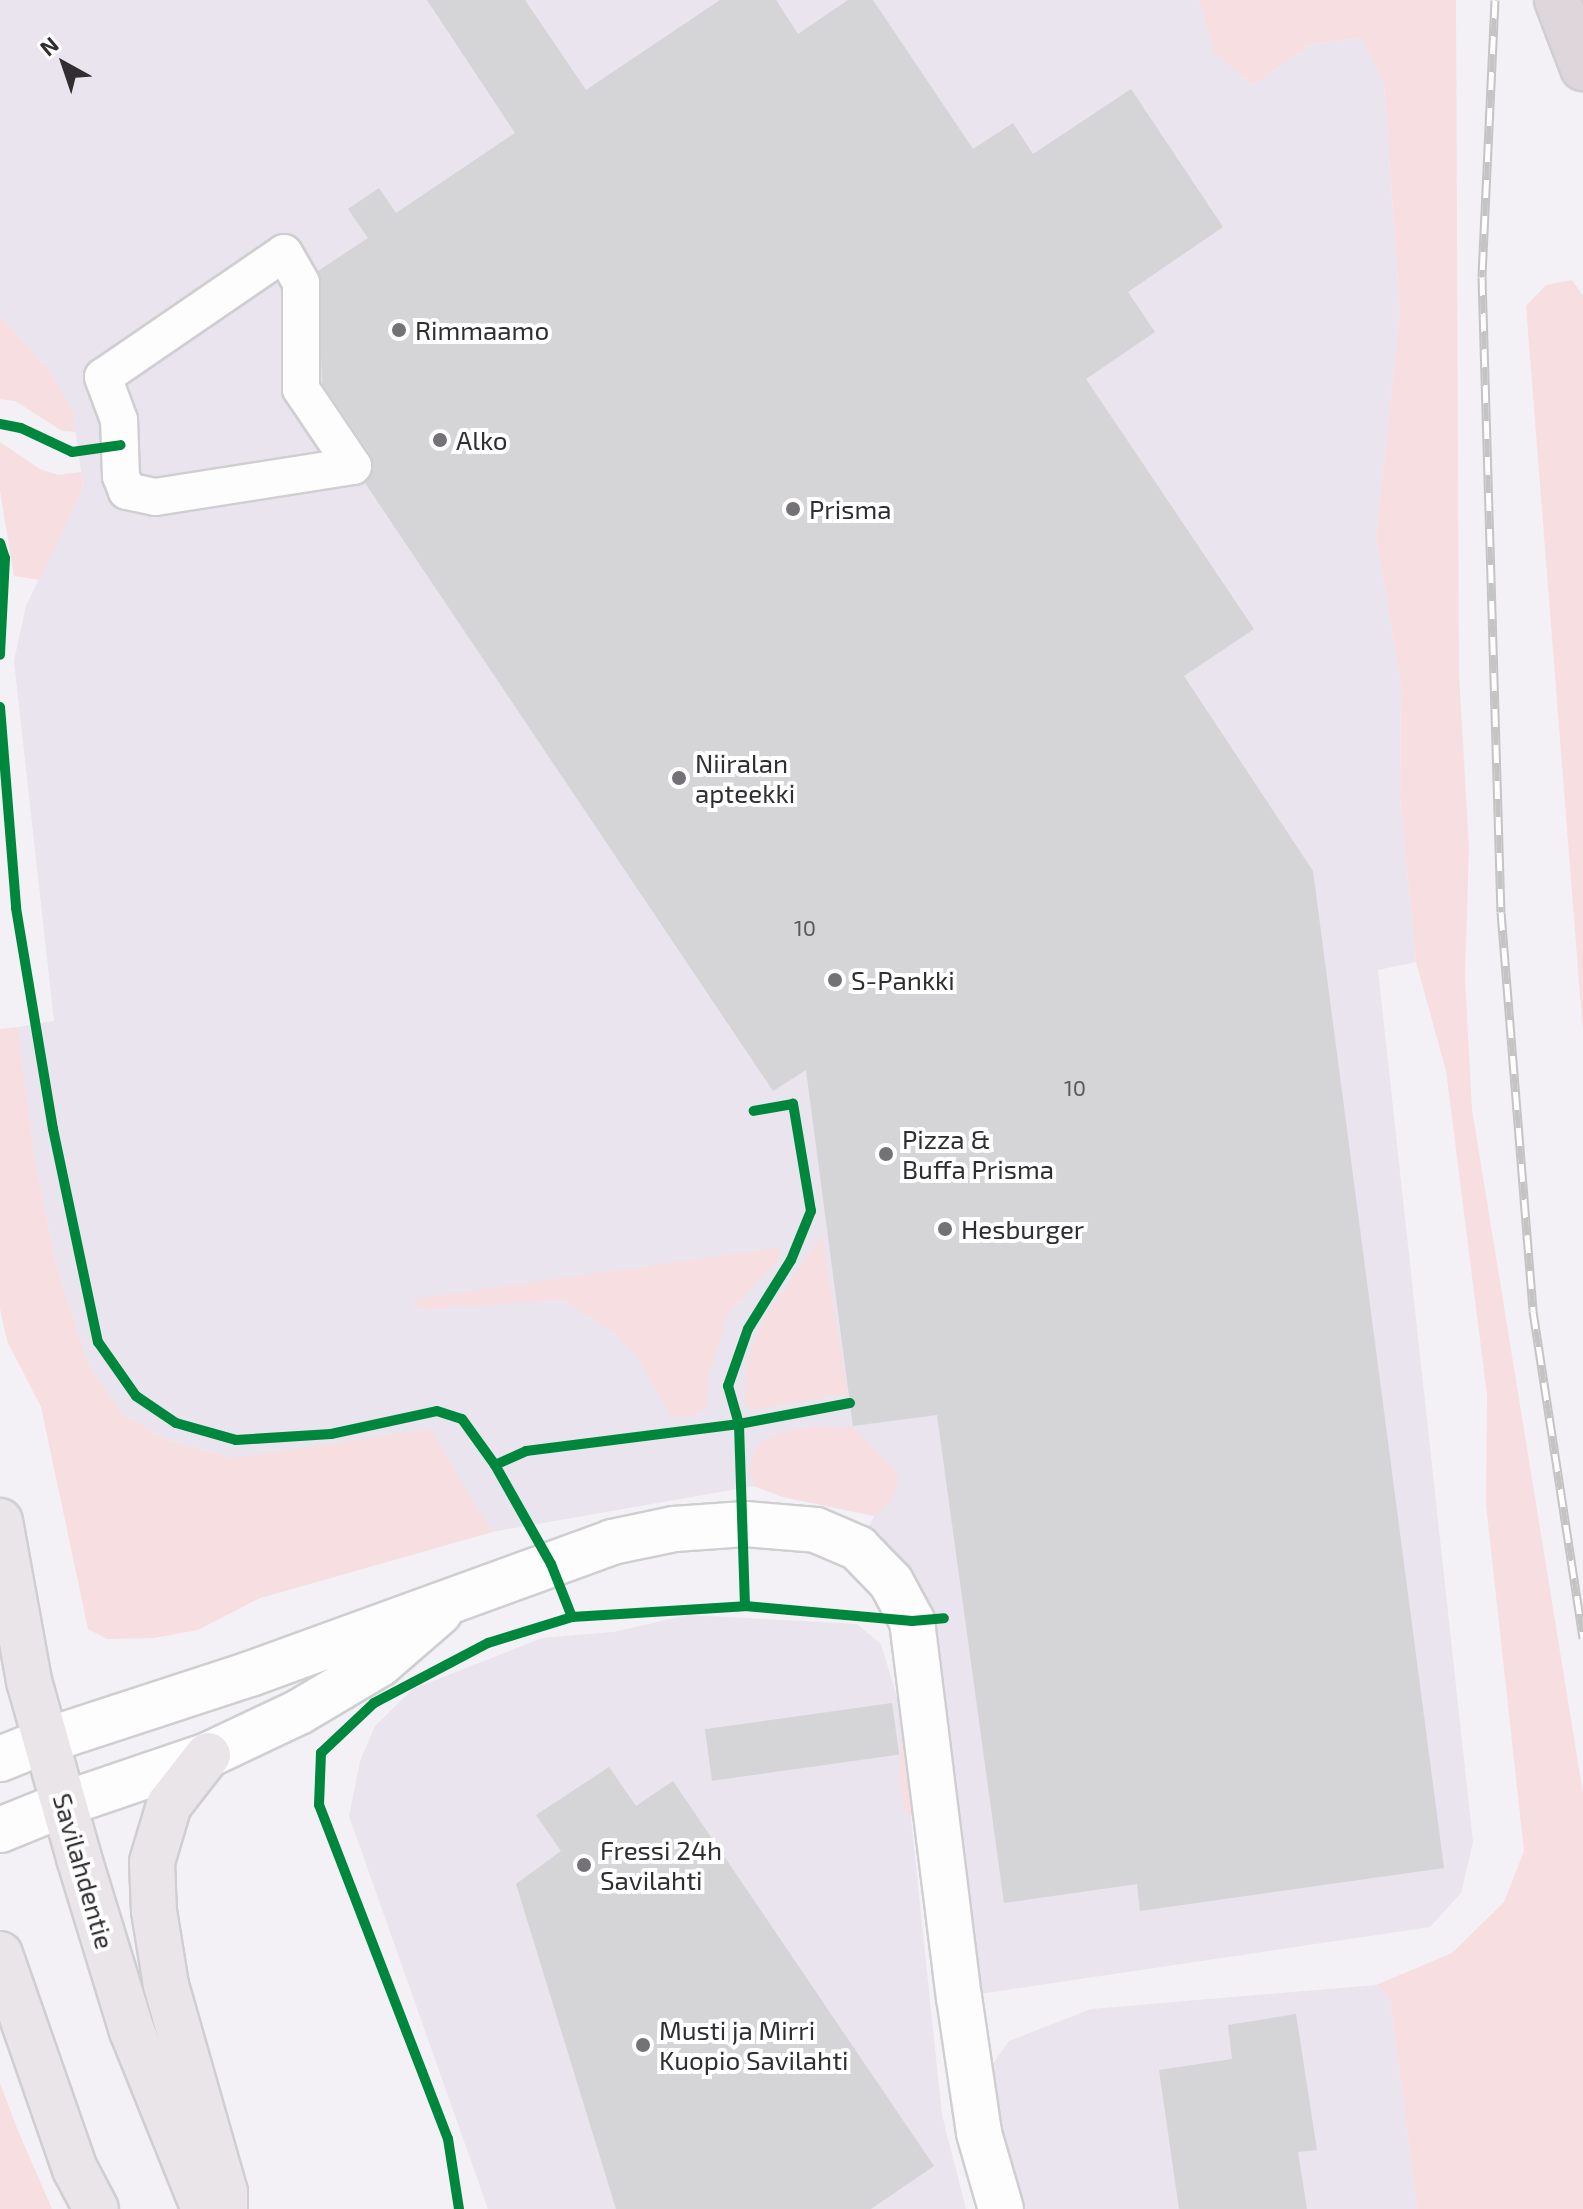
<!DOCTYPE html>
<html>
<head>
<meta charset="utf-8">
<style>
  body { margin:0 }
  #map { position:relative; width:1583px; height:2209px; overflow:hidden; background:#f3f1f5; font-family:"Exo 2",sans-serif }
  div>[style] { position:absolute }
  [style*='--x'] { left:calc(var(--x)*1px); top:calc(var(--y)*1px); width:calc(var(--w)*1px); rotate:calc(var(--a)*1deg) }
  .built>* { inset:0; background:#e9e4ed }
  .green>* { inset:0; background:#f7dfe1 }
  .building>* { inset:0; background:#d5d4d7; transform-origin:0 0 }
  .roads { filter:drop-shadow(2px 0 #cfced1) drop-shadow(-2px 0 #cfced1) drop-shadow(0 2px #cfced1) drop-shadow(0 -2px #cfced1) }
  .pedestrian>* { height:36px; margin:-18px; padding:0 18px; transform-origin:18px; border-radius:18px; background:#fdfdfe }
  .minor>* { height:44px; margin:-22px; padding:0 22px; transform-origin:22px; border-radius:22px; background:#fdfdfe }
  .tertiary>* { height:44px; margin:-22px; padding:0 22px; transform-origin:22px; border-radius:22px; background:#fdfdfe }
  .primary>* { height:44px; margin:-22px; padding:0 22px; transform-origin:22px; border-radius:22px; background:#eae5e8 }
  .motorway>* { height:44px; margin:-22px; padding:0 22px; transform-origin:22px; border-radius:22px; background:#ded6db }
  .rail>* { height:9px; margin-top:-4.5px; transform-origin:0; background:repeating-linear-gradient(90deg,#fff 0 18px,#c4c4c5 0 36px); box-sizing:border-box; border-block:2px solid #c4c4c5 }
  .cycleway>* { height:10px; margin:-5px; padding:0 5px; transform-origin:5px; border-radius:5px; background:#00873e }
  .dots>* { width:22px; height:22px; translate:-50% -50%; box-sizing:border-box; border:4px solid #fff; border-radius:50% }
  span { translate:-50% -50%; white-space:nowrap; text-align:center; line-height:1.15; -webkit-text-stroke:8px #fff; paint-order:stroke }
  .number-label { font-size:22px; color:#59585a }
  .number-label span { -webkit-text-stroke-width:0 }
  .poi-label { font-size:26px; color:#302e31 }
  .left { translate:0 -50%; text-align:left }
  .street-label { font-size:26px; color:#302e31 }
  .north { position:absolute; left:24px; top:24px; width:80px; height:80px; -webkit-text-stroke:6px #fff; paint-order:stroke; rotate:320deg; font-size:22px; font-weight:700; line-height:32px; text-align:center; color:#302e31 }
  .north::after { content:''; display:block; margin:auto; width:28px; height:36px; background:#302e31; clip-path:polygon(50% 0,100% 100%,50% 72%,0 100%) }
</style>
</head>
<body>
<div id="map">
  <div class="built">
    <div style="clip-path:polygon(0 0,1199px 0,1214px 52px,1253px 85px,1312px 44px,1361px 38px,1384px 84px,1400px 310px,1376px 538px,1401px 683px,1400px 800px,1416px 962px,1378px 970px,1473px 1842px,1461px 1893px,1430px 1927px,959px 1997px,925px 1710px,858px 1548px,874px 1516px,783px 1497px,754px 1486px,492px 1532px,260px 1598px,233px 1458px,167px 1440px,124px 1415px,89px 1367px,57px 1267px,34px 1156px,18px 1027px,54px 1021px,14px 661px,26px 606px,83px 487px,73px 411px,50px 371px,0 316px)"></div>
    <div style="clip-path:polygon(688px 1615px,857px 1624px,881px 1644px,899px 1704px,942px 2115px,966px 2209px,488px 2209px,349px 1816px,360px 1761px,375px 1726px,413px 1689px,542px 1638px,613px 1632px)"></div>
    <div style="clip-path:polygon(1376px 1985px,1390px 1998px,1417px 2209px,1022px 2209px,990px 2103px,992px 2065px,1009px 2041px,1091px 2009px)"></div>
  </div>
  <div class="green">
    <div style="clip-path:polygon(1199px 0,1456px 0,1459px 673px,1469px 848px,1465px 977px,1472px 1109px,1583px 1793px,1583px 2209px,1417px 2209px,1390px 1998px,1376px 1985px,1452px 1953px,1504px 1902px,1524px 1851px,1486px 1505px,1487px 1395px,1446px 1071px,1416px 962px,1400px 800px,1401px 683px,1376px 538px,1400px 310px,1384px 84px,1361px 38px,1312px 44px,1253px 85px,1214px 53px)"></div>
    <div style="clip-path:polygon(1572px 280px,1583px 296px,1583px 1033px,1526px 306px,1546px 285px)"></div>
    <div style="clip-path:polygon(0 316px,50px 371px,73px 411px,76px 432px,62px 431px,15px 401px,0 399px)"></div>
    <div style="clip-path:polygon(0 442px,40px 469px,58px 475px,81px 472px,83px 487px,40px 580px,14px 576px,0 491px)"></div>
    <div style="clip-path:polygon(18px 1027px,34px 1155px,57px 1267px,89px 1367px,124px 1415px,167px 1440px,233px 1458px,430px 1429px,492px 1532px,260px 1598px,198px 1630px,154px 1638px,107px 1639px,88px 1629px,41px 1407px,7px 1341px,0 1309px,0 1029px)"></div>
    <div style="clip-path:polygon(822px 1236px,848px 1393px,755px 1410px,744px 1403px,747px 1362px,765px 1316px)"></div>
    <div style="clip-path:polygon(781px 1247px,778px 1261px,728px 1313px,709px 1374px,706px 1407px,693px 1416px,672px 1417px,638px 1358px,612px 1331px,563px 1300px,419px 1310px,413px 1299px)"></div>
    <div style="clip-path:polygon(810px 1426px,853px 1427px,898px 1474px,894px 1498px,875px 1516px,783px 1497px,754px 1486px,749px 1468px,757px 1446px,772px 1435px)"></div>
    <div style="clip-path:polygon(908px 1738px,910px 1795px,916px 1815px,912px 1817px,904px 1809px,900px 1783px,900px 1740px)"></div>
    <div style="clip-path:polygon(0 2083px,17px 2128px,52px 2209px,0 2209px)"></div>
  </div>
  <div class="building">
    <div style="clip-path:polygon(427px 0,525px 0,586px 90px,720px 0,776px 0,798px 34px,848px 0,873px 0,973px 149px,1013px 123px,1033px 154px,1131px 89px,1223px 227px,1128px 292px,1155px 332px,1086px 379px,1254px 629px,1184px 676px,1313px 871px,1444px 1868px,1140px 1911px,1137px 1884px,1004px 1903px,937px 1415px,853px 1426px,806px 1070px,773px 1091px,365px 483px,372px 474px,371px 455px,322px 383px,318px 271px,368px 238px,348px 209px,379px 188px,396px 213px,515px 133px)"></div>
    <div style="left:892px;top:1703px;width:52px;height:189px;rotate:82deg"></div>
    <div style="clip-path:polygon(609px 1767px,636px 1806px,673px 1781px,934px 2166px,871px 2209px,616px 2209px,516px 1884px,561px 1851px,536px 1815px)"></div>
    <div style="clip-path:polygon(1296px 2014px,1317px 2150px,1298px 2152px,1307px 2209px,1179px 2209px,1159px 2070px,1232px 2059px,1228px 2025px)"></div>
  </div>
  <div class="roads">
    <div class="pedestrian">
      <div style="--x:284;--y:253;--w:34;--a:60"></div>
      <div style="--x:301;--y:283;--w:106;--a:90"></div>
      <div style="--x:301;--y:389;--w:93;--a:56"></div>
      <div style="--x:353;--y:466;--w:200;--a:171.1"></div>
      <div style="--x:155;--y:497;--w:29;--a:-168"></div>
      <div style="--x:127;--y:491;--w:16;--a:-112"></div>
      <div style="--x:121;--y:476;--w:56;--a:-92"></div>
      <div style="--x:119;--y:420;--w:46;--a:-110.4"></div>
      <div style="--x:103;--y:377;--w:219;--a:-34.4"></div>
    </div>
    <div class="minor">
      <div style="--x:45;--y:1741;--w:216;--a:-18.1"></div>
      <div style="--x:250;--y:1674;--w:385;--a:-20"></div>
      <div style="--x:612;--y:1542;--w:63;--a:-11.8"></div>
      <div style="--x:674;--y:1529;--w:71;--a:-4"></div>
      <div style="--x:745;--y:1524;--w:71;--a:4.8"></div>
      <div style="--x:816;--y:1530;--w:46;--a:23.2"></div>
      <div style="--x:858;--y:1548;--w:47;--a:45.9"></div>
      <div style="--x:891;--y:1582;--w:44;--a:61.7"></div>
      <div style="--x:912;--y:1621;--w:379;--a:82.9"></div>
      <div style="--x:959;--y:1997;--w:137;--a:81.6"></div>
      <div style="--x:979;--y:2133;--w:79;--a:73.9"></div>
      <div style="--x:64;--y:1804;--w:152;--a:-18.8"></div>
      <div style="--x:208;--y:1755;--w:101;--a:-25.3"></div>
      <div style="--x:299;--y:1712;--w:94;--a:-30.7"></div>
      <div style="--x:380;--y:1664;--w:79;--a:-40.9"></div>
    </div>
    <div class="tertiary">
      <div style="--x:0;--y:1759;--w:48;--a:-21.8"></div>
      <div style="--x:0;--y:1830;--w:69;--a:-22.1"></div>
    </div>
    <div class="primary">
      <div style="--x:0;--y:1521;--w:163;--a:79.7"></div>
      <div style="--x:29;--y:1681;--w:184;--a:74.2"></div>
      <div style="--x:79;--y:1858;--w:181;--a:73"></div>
      <div style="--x:132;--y:2031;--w:192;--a:68"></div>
      <div style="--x:208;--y:1755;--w:63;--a:128"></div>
      <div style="--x:169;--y:1805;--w:59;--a:106.6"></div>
      <div style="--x:152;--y:1862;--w:49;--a:87.7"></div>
      <div style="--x:154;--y:1911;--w:75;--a:80.8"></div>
      <div style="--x:166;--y:1985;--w:215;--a:74.1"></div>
      <div style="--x:225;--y:2192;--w:17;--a:90"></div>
      <div style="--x:0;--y:1954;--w:228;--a:70.8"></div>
      <div style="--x:75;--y:2169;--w:45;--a:62.3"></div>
    </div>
    <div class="motorway">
      <div style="--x:1557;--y:0;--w:73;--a:69.1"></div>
    </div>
  </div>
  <div class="rail">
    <div style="--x:1495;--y:0;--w:277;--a:92.7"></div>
    <div style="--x:1482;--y:277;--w:635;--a:88.29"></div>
    <div style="--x:1501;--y:912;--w:400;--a:85.4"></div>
    <div style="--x:1533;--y:1311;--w:331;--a:81.3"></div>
  </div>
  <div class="cycleway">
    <div style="--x:0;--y:424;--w:21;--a:11"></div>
    <div style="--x:21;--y:428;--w:56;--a:25.2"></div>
    <div style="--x:72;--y:452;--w:49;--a:-8.1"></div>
    <div style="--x:0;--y:543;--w:16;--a:72"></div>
    <div style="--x:5;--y:558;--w:97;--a:93"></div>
    <div style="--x:0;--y:707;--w:202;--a:85.4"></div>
    <div style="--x:16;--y:908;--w:224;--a:80.5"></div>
    <div style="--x:53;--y:1129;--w:218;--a:78.1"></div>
    <div style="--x:98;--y:1342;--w:66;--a:54.9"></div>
    <div style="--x:136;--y:1396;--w:48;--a:34"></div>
    <div style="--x:176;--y:1423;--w:62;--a:15.8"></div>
    <div style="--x:236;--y:1440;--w:95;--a:-3.6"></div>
    <div style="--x:331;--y:1434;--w:108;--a:-12.2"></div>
    <div style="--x:437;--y:1411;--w:26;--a:18"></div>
    <div style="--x:462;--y:1419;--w:57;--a:54.3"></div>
    <div style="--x:745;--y:1606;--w:182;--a:-91.9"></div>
    <div style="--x:739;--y:1424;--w:40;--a:-106"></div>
    <div style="--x:728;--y:1386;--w:60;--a:-70.7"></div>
    <div style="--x:748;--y:1329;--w:81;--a:-58.1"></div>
    <div style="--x:791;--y:1260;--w:53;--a:-67.8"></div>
    <div style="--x:811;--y:1211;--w:109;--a:-99.5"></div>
    <div style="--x:793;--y:1104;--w:40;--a:170"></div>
    <div style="--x:572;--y:1617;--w:57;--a:-111.6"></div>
    <div style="--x:551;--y:1564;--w:114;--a:-119.5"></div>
    <div style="--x:495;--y:1465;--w:34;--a:-24"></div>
    <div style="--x:526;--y:1451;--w:215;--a:-7.2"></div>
    <div style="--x:739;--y:1424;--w:113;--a:-10.7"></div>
    <div style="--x:459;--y:2209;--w:71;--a:-98.9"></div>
    <div style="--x:448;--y:2139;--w:358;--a:-111.1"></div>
    <div style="--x:319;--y:1805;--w:52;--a:-87.8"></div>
    <div style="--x:321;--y:1753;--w:73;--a:-43.3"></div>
    <div style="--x:374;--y:1703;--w:129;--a:-27.8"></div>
    <div style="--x:488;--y:1643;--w:88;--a:-17.2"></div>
    <div style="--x:572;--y:1617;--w:173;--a:-3.6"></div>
    <div style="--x:745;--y:1606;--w:168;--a:5.1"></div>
    <div style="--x:912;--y:1621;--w:32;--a:-5"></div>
  </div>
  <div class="dots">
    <div style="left:399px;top:330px;background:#747276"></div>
    <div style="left:440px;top:440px;background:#747276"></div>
    <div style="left:793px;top:509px;background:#747276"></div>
    <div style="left:679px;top:778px;background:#747276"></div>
    <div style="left:835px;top:980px;background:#747276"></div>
    <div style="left:886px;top:1154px;background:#747276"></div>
    <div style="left:945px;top:1229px;background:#747276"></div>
    <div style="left:584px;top:1865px;background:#747276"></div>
    <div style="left:643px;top:2045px;background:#747276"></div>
  </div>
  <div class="number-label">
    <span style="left:805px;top:928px">10</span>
    <span style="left:1075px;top:1088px">10</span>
  </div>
  <div class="poi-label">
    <span class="left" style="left:415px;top:330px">Rimmaamo</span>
    <span class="left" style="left:456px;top:440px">Alko</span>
    <span class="left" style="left:809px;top:509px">Prisma</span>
    <span class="left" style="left:695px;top:778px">Niiralan<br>apteekki</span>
    <span class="left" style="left:851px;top:980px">S-Pankki</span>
    <span class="left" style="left:902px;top:1154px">Pizza &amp;<br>Buffa Prisma</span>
    <span class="left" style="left:961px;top:1229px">Hesburger</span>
    <span class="left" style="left:600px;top:1865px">Fressi 24h<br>Savilahti</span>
    <span class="left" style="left:659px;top:2045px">Musti ja Mirri<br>Kuopio Savilahti</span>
  </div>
  <div class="street-label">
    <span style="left:84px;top:1871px;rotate:74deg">Savilahdentie</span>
  </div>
  <div class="north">N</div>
</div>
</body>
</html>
